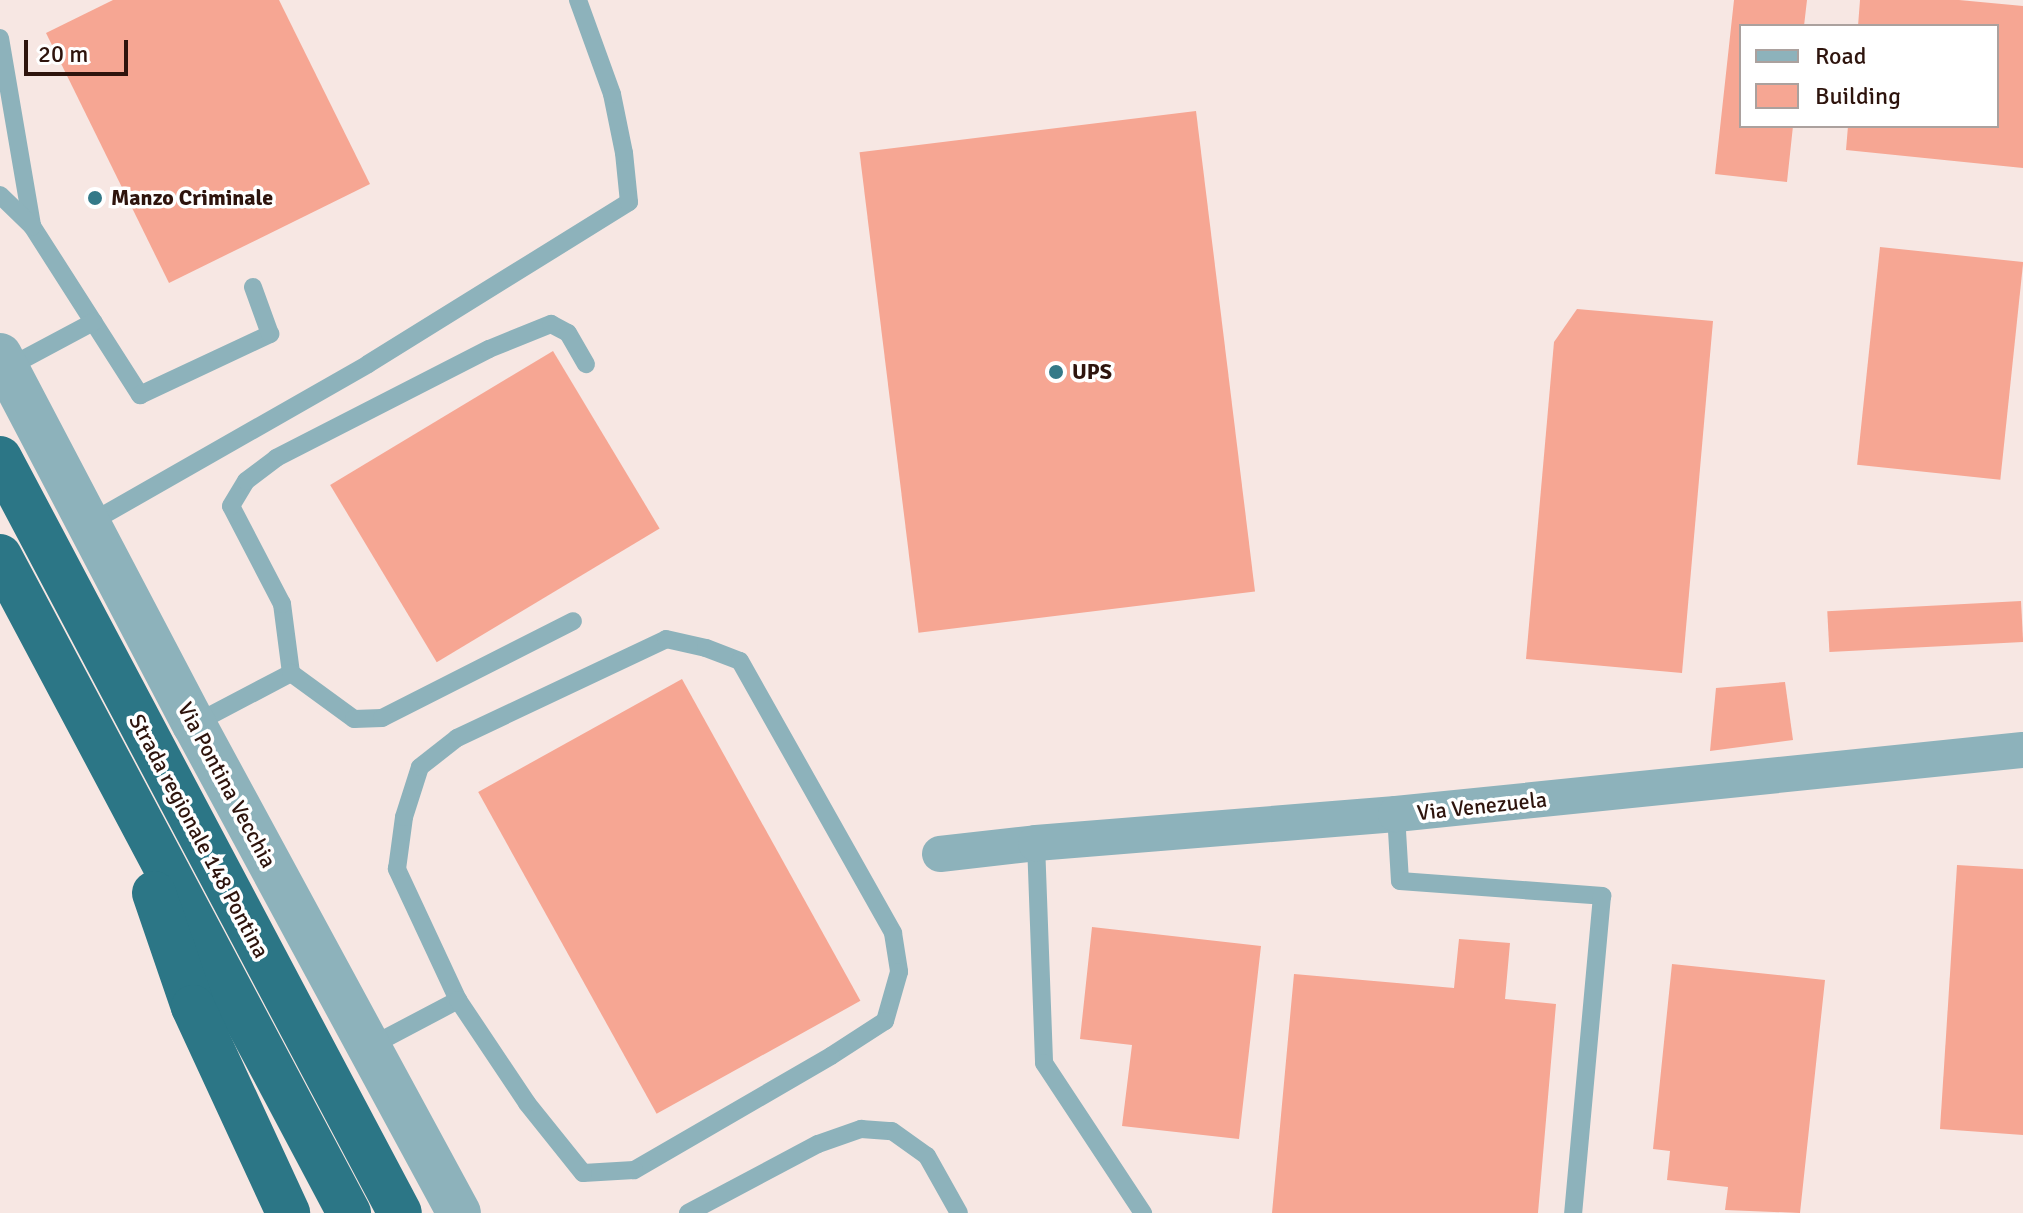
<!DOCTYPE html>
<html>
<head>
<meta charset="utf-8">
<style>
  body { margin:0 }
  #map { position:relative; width:2023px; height:1213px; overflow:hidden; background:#f7e7e3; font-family:Signika,sans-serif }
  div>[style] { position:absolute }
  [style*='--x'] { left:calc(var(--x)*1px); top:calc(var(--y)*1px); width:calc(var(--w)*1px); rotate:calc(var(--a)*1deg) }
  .building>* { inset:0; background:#f6a693; transform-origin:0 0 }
  .service>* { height:18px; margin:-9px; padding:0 9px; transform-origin:9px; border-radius:9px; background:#8db2bb }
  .minor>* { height:36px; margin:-18px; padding:0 18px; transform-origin:18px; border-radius:18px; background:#8db2bb }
  .tertiary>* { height:44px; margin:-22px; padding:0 22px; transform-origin:22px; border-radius:22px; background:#8db2bb }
  .trunk>* { height:44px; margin:-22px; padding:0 22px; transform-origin:22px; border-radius:22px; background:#2c7686 }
  .dots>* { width:22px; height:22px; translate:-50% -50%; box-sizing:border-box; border:4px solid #fff; border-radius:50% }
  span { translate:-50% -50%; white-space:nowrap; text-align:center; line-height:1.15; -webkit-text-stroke:7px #fff; paint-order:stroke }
  .poi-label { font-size:22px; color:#2e140d; font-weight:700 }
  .left { translate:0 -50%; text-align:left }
  .street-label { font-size:22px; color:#2e140d }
  .legend { position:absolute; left:1739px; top:24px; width:260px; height:104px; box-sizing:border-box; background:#fff; border:2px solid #aba19e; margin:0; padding:10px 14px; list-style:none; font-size:24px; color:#2e140d }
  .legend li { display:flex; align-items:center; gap:16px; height:40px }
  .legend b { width:40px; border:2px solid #aba19e }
  .scale { position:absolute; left:24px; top:40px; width:104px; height:36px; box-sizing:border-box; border:4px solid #2e140d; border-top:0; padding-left:10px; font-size:24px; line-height:28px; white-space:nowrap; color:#2e140d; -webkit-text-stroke:6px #fff; paint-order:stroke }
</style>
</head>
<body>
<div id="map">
  <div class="building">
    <div style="clip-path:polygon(113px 0,279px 0,370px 184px,169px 283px,46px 33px)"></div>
    <div style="clip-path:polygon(1734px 0,1807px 0,1804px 26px,1741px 26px,1741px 126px,1793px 126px,1787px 182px,1715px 174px)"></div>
    <div style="clip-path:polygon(1860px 0,1959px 0,2023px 6px,2023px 168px,1846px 150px,1848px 126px,1997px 126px,1997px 26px,1858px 26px)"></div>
    <div style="left:1196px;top:111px;width:484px;height:339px;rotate:83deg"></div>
    <div style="left:1880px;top:247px;width:144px;height:219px;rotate:6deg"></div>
    <div style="clip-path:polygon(1577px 309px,1713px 321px,1682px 673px,1526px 659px,1554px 342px)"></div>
    <div style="left:553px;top:351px;width:207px;height:260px;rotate:59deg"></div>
    <div style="left:2021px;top:601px;width:41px;height:194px;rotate:87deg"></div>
    <div style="left:682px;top:679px;width:368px;height:233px;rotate:61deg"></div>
    <div style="clip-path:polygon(1785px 682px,1793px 740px,1710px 751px,1716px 688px)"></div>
    <div style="clip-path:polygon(1957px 865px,2023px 869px,2023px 1135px,1940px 1129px)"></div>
    <div style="clip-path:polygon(1092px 927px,1261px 946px,1239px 1139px,1122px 1126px,1132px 1045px,1080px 1039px)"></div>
    <div style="clip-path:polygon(1459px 939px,1510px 943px,1505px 999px,1556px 1004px,1538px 1213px,1272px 1213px,1294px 974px,1454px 988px)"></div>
    <div style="clip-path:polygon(1672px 964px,1825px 980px,1800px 1213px,1725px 1210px,1728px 1187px,1667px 1180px,1670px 1151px,1653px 1149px)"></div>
  </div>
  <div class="service">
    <div style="--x:0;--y:38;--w:191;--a:80.3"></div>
    <div style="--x:32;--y:226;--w:201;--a:57.4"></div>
    <div style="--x:140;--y:395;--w:144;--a:-25.1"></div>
    <div style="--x:270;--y:334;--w:50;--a:-109.9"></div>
    <div style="--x:0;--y:195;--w:45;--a:44.1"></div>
    <div style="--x:7;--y:368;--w:98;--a:-28.1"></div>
    <div style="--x:88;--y:524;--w:322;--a:-29.7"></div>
    <div style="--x:368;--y:364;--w:307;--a:-31.8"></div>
    <div style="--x:629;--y:202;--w:49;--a:-95.8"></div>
    <div style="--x:624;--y:153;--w:60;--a:-101.5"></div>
    <div style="--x:612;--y:94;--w:100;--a:-109.9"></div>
    <div style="--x:291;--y:673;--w:70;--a:-97.4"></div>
    <div style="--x:282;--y:604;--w:110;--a:-117.5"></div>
    <div style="--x:231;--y:506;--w:29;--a:-59"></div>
    <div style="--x:246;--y:481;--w:38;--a:-37"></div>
    <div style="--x:276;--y:458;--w:239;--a:-27.1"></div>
    <div style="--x:489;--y:349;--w:67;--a:-22"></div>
    <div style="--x:551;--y:324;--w:19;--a:28"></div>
    <div style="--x:568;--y:333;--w:36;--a:60"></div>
    <div style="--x:194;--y:724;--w:110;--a:-27.7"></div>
    <div style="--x:291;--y:673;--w:78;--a:36.1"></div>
    <div style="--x:354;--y:719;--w:28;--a:-2"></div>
    <div style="--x:382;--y:718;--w:214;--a:-26.9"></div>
    <div style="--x:1396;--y:814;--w:67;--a:86.6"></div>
    <div style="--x:1400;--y:881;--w:203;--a:4.2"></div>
    <div style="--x:1602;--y:896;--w:318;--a:95.2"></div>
    <div style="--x:1036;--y:843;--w:220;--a:87.9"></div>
    <div style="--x:1044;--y:1063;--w:180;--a:56.6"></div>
    <div style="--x:369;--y:1047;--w:101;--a:-27.8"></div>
    <div style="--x:458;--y:1000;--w:145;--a:-115"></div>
    <div style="--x:397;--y:869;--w:52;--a:-82.3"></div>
    <div style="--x:404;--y:817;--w:52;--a:-72.3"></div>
    <div style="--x:420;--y:767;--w:47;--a:-38.1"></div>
    <div style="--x:457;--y:738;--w:231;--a:-25.3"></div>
    <div style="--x:666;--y:639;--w:41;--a:12.7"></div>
    <div style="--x:706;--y:648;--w:36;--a:21"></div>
    <div style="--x:740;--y:661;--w:312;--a:60.6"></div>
    <div style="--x:893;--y:933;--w:39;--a:81"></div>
    <div style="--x:899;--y:972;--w:51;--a:105.9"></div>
    <div style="--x:885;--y:1021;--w:64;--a:147.1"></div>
    <div style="--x:831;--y:1056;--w:228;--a:149.9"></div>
    <div style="--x:634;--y:1170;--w:51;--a:176.6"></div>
    <div style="--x:583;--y:1173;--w:90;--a:-128.7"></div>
    <div style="--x:527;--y:1103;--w:124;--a:-123.8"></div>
    <div style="--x:688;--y:1213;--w:147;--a:-28"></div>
    <div style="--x:818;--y:1144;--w:46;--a:-19.2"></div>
    <div style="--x:861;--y:1129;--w:31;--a:4"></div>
    <div style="--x:892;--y:1131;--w:43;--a:35.5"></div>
    <div style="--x:927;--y:1156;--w:65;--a:60.7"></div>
  </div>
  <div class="minor">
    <div style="--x:940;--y:854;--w:97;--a:-6.5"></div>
    <div style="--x:1036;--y:843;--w:361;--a:-4.6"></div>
    <div style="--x:1396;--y:814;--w:630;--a:-5.83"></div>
  </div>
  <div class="tertiary">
    <div style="--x:0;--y:355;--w:417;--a:62.3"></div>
    <div style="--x:194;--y:724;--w:556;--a:61.55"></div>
  </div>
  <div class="trunk">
    <div style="--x:0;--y:458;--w:854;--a:62.09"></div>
    <div style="--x:0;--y:556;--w:744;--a:62.02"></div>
    <div style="--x:154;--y:893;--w:120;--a:71.1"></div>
    <div style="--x:193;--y:1007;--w:227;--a:65.2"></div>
  </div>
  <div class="dots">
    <div style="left:95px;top:198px;background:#347988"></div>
    <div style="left:1056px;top:372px;background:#347988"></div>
  </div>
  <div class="poi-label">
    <span class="left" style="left:111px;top:198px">Manzo Criminale</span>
    <span class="left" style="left:1072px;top:372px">UPS</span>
  </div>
  <div class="street-label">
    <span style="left:227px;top:785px;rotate:62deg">Via Pontina Vecchia</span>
    <span style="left:1482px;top:806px;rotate:-6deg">Via Venezuela</span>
    <span style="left:199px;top:836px;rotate:62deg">Strada regionale 148 Pontina</span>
  </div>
  <ul class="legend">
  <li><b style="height:10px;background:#8db2bb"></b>Road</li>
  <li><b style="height:22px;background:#f6a693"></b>Building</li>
  </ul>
  <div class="scale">20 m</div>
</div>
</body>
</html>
